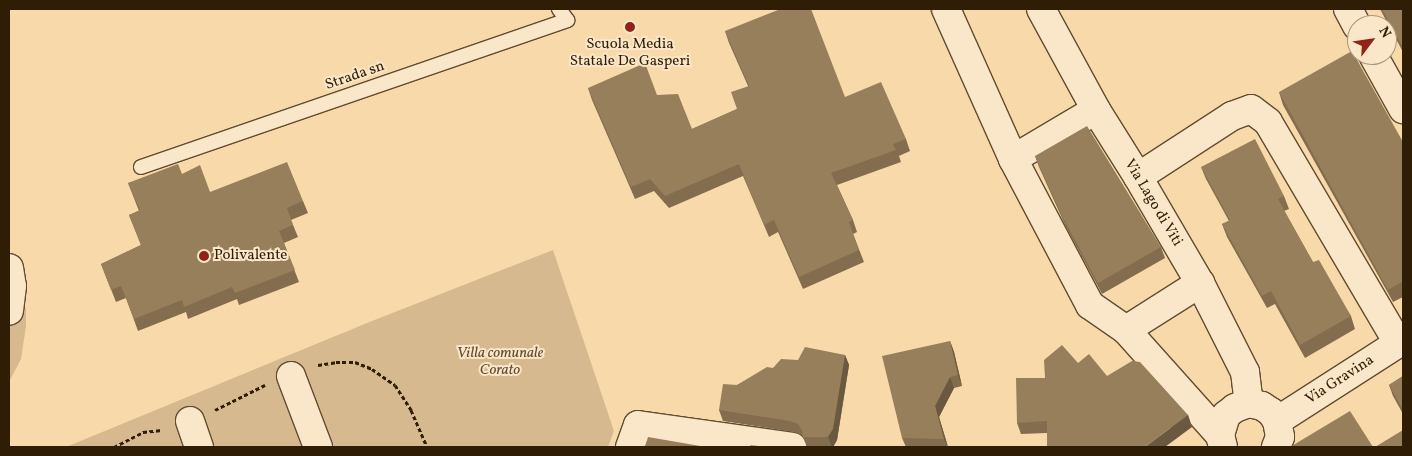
<!DOCTYPE html>
<html>
<head>
<meta charset="utf-8">
<style>
  body { margin:0 }
  #map { position:relative; width:1412px; height:456px; overflow:hidden; background:#f8d9aa; font-family:Vollkorn,serif }
  div>[style] { position:absolute }
  [style*='--x'] { left:calc(var(--x)*1px); top:calc(var(--y)*1px); width:calc(var(--w)*1px); rotate:calc(var(--a)*1deg) }
  .green>* { inset:0; background:#d6b98e }
  .path>* { height:3px; margin-top:-1.5px; transform-origin:0; background:repeating-linear-gradient(90deg,#2f1d06 0 4px,transparent 0 6.5px) }
  .roads { filter:drop-shadow(1px 0 #614c2f) drop-shadow(-1px 0 #614c2f) drop-shadow(0 1px #614c2f) drop-shadow(0 -1px #614c2f) }
  .lane>* { height:14px; margin:-7px; padding:0 7px; transform-origin:7px; border-radius:7px; background:#fae6c8 }
  .street>* { height:28px; margin:-14px; padding:0 14px; transform-origin:14px; border-radius:14px; background:#fae6c8 }
  .secondary>* { height:28px; margin:-14px; padding:0 14px; transform-origin:14px; border-radius:14px; background:#fae6c8 }
  .wall>* { inset:0; background:#836d4e }
  .shaded-wall>* { inset:0; background:#6a5940 }
  .building>* { inset:0; background:#987f5b }
  .dots>* { width:14px; height:14px; translate:-50% -50%; box-sizing:border-box; border:2px solid #fae6c8; border-radius:50% }
  span { translate:-50% -50%; white-space:nowrap; text-align:center; line-height:1.15; -webkit-text-stroke:4px #fae6c8; paint-order:stroke }
  .poi-label { font-size:15px; color:#2f1d06 }
  .left { translate:0 -50%; text-align:left }
  .street-label { font-size:15px; color:#2f1d06 }
  .park-label { font-size:15px; color:#614c2f; font-style:italic }
  .frame { position:absolute; inset:0; border:10px solid #2f1d06; pointer-events:none }
  .north { position:absolute; left:1347px; top:15px; width:50px; height:50px; box-sizing:border-box; background:#fae6c8; border:1px solid #a9967a; border-radius:50%; rotate:59deg; font-size:14px; font-weight:700; line-height:20px; text-align:center; color:#2f1d06 }
  .north::after { content:''; display:block; margin:auto; width:18px; height:22px; background:#8f2418; clip-path:polygon(50% 0,100% 100%,50% 72%,0 100%) }
</style>
</head>
<body>
<div id="map">
  <div class="green">
    <div style="clip-path:polygon(553px 250px,614px 431px,608px 447px,66px 447px,372px 321px)"></div>
    <div style="clip-path:polygon(9px 270px,26px 310px,26px 326px,21px 359px,9px 382px)"></div>
  </div>
  <div class="path">
    <div style="--x:318;--y:365;--w:18;--a:-9"></div>
    <div style="--x:336;--y:362;--w:19;--a:0"></div>
    <div style="--x:355;--y:362;--w:18;--a:22"></div>
    <div style="--x:372;--y:369;--w:28;--a:35"></div>
    <div style="--x:395;--y:385;--w:30;--a:57"></div>
    <div style="--x:411;--y:410;--w:40;--a:66.6"></div>
    <div style="--x:215;--y:410;--w:56;--a:-26.6"></div>
    <div style="--x:114;--y:447;--w:33;--a:-27"></div>
    <div style="--x:143;--y:432;--w:19;--a:-6"></div>
  </div>
  <div class="roads">
    <div class="lane">
      <div style="--x:141;--y:167;--w:451;--a:-19"></div>
      <div style="--x:567;--y:20;--w:14;--a:-126"></div>
    </div>
    <div class="street">
      <div style="--x:946;--y:9;--w:164;--a:65.9"></div>
      <div style="--x:1013;--y:159;--w:165;--a:62.2"></div>
      <div style="--x:1090;--y:305;--w:44;--a:34.8"></div>
      <div style="--x:1126;--y:330;--w:141;--a:48.2"></div>
      <div style="--x:1041;--y:9;--w:115;--a:61.4"></div>
      <div style="--x:1096;--y:110;--w:79;--a:57.9"></div>
      <div style="--x:1138;--y:177;--w:123;--a:59.7"></div>
      <div style="--x:1200;--y:283;--w:100;--a:63.2"></div>
      <div style="--x:1245;--y:372;--w:31;--a:83"></div>
      <div style="--x:1348;--y:9;--w:19;--a:62"></div>
      <div style="--x:1373;--y:55;--w:62;--a:60.9"></div>
      <div style="--x:1013;--y:159;--w:96;--a:-30.6"></div>
      <div style="--x:1138;--y:177;--w:112;--a:-33"></div>
      <div style="--x:1232;--y:116;--w:20;--a:-20"></div>
      <div style="--x:1251;--y:109;--w:21;--a:37"></div>
      <div style="--x:1268;--y:122;--w:256;--a:59.5"></div>
      <div style="--x:9;--y:268;--w:18;--a:81"></div>
      <div style="--x:12;--y:286;--w:25;--a:97"></div>
      <div style="--x:1126;--y:330;--w:88;--a:-32.4"></div>
      <div style="--x:291;--y:376;--w:76;--a:69.2"></div>
      <div style="--x:190;--y:421;--w:28;--a:71"></div>
      <div style="--x:630;--y:447;--w:23;--a:-70"></div>
      <div style="--x:638;--y:425;--w:156;--a:8.1"></div>
    </div>
    <div class="secondary">
      <div style="--x:1277;--y:421;--w:150;--a:-32.7"></div>
      <div style="--x:1223;--y:447;--w:12;--a:-104"></div>
      <div style="--x:1220;--y:435;--w:21;--a:-73"></div>
      <div style="--x:1226;--y:415;--w:11;--a:-38"></div>
      <div style="--x:1235;--y:408;--w:15;--a:-20"></div>
      <div style="--x:1249;--y:403;--w:13;--a:13"></div>
      <div style="--x:1262;--y:406;--w:11;--a:34"></div>
      <div style="--x:1271;--y:412;--w:11;--a:56"></div>
      <div style="--x:1277;--y:421;--w:16;--a:79"></div>
      <div style="--x:1280;--y:437;--w:11;--a:112"></div>
    </div>
  </div>
  <div class="wall">
    <div style="clip-path:polygon(1380px 9px,1403px 9px,1403px 52px)"></div>
    <div style="clip-path:polygon(725px 31px,845px 97px,906px 139px,910px 151px,899px 156px,901px 162px,837px 185px,853px 220px,857px 232px,853px 234px,864px 262px,803px 289px,778px 232px,769px 237px,743px 176px,669px 208px,654px 191px,635px 199px,592px 100px,588px 88px,657px 95px,692px 129px,737px 109px,748px 86px,729px 43px)"></div>
    <div style="clip-path:polygon(1279px 92px,1403px 142px,1403px 297px,1393px 302px,1283px 105px)"></div>
    <div style="clip-path:polygon(1035px 156px,1161px 247px,1165px 258px,1102px 294px,1066px 227px,1039px 167px)"></div>
    <div style="clip-path:polygon(1201px 167px,1284px 196px,1289px 209px,1284px 211px,1313px 262px,1351px 316px,1355px 329px,1305px 358px,1275px 304px,1267px 308px,1227px 237px,1222px 224px,1229px 221px,1206px 179px)"></div>
    <div style="clip-path:polygon(182px 174px,210px 192px,303px 201px,308px 213px,291px 220px,298px 237px,284px 243px,299px 282px,239px 305px,237px 299px,188px 319px,186px 312px,138px 331px,126px 298px,116px 302px,101px 264px,141px 245px,129px 215px,139px 211px,128px 183px)"></div>
    <div style="clip-path:polygon(950px 341px,954px 352px,962px 386px,954px 388px,939px 417px,948px 447px,906px 447px,902px 438px)"></div>
    <div style="clip-path:polygon(845px 355px,849px 365px,837px 440px,833px 447px,807px 447px,802px 435px,794px 432px,723px 421px,719px 410px,737px 385px,773px 368px,798px 360px)"></div>
    <div style="clip-path:polygon(1078px 363px,1107px 376px,1188px 415px,1192px 427px,1021px 434px,1017px 423px,1045px 378px)"></div>
    <div style="clip-path:polygon(1403px 376px,1403px 414px,1393px 396px,1389px 385px)"></div>
  </div>
  <div class="shaded-wall">
    <div style="clip-path:polygon(950px 341px,954px 352px,962px 386px,958px 375px)"></div>
    <div style="clip-path:polygon(845px 355px,849px 365px,837px 440px,833px 447px,832px 447px,828px 437px)"></div>
    <div style="clip-path:polygon(950px 377px,954px 388px,939px 417px,948px 447px,944px 439px,935px 406px)"></div>
    <div style="clip-path:polygon(1188px 415px,1192px 427px,1165px 447px,1145px 447px)"></div>
  </div>
  <div class="building">
    <div style="clip-path:polygon(778px 9px,811px 9px,845px 97px,881px 82px,906px 139px,893px 144px,896px 150px,831px 173px,853px 220px,849px 222px,859px 250px,799px 277px,774px 220px,764px 225px,739px 164px,665px 196px,650px 179px,631px 187px,588px 88px,645px 63px,657px 95px,678px 94px,692px 129px,737px 109px,731px 92px,749px 86px,725px 31px,778px 10px)"></div>
    <div style="clip-path:polygon(1382px 9px,1403px 9px,1403px 48px)"></div>
    <div style="clip-path:polygon(1352px 51px,1403px 142px,1403px 281px,1388px 290px,1279px 92px)"></div>
    <div style="clip-path:polygon(1087px 126px,1161px 247px,1098px 283px,1062px 216px,1035px 156px)"></div>
    <div style="clip-path:polygon(1255px 139px,1284px 196px,1278px 199px,1313px 262px,1319px 260px,1351px 316px,1300px 345px,1271px 291px,1262px 296px,1222px 224px,1230px 220px,1201px 167px)"></div>
    <div style="clip-path:polygon(287px 162px,303px 201px,287px 208px,293px 225px,279px 231px,295px 270px,235px 293px,232px 287px,184px 307px,182px 300px,134px 319px,121px 286px,111px 290px,101px 264px,141px 245px,129px 215px,140px 210px,128px 183px,178px 164px,182px 174px,200px 165px,210px 192px)"></div>
    <div style="clip-path:polygon(950px 341px,958px 375px,950px 377px,935px 406px,944px 439px,902px 438px,882px 356px)"></div>
    <div style="clip-path:polygon(1062px 345px,1078px 363px,1089px 354px,1107px 376px,1132px 361px,1140px 362px,1188px 415px,1145px 447px,1047px 447px,1047px 421px,1017px 423px,1016px 378px,1045px 378px,1044px 360px)"></div>
    <div style="clip-path:polygon(805px 347px,845px 355px,833px 429px,828px 437px,803px 437px,802px 430px,798px 424px,790px 421px,719px 410px,723px 384px,737px 385px,767px 367px,773px 368px,781px 359px,798px 360px)"></div>
    <div style="clip-path:polygon(1403px 376px,1403px 410px,1389px 385px)"></div>
    <div style="clip-path:polygon(1350px 411px,1373px 447px,1290px 447px)"></div>
    <div style="clip-path:polygon(1403px 430px,1403px 447px,1375px 447px)"></div>
    <div style="clip-path:polygon(648px 437px,706px 447px,645px 447px)"></div>
    <div style="clip-path:polygon(750px 445px,767px 447px,752px 447px)"></div>
  </div>
  <div class="dots">
    <div style="left:630px;top:27px;background:#8f2418"></div>
    <div style="left:204px;top:256px;background:#8f2418"></div>
  </div>
  <div class="poi-label">
    <span style="left:630px;top:53px">Scuola Media<br>Statale De Gasperi</span>
    <span class="left" style="left:214px;top:256px">Polivalente</span>
  </div>
  <div class="street-label">
    <span style="left:355px;top:76px;rotate:-19deg">Strada sn</span>
    <span style="left:1153px;top:203px;rotate:59deg">Via Lago di Viti</span>
    <span style="left:1340px;top:380px;rotate:-33deg">Via Gravina</span>
  </div>
  <div class="park-label">
    <span style="left:500px;top:362px">Villa comunale<br>Corato</span>
  </div>
  <div class="frame"></div>
  <div class="north">N</div>
</div>
</body>
</html>
